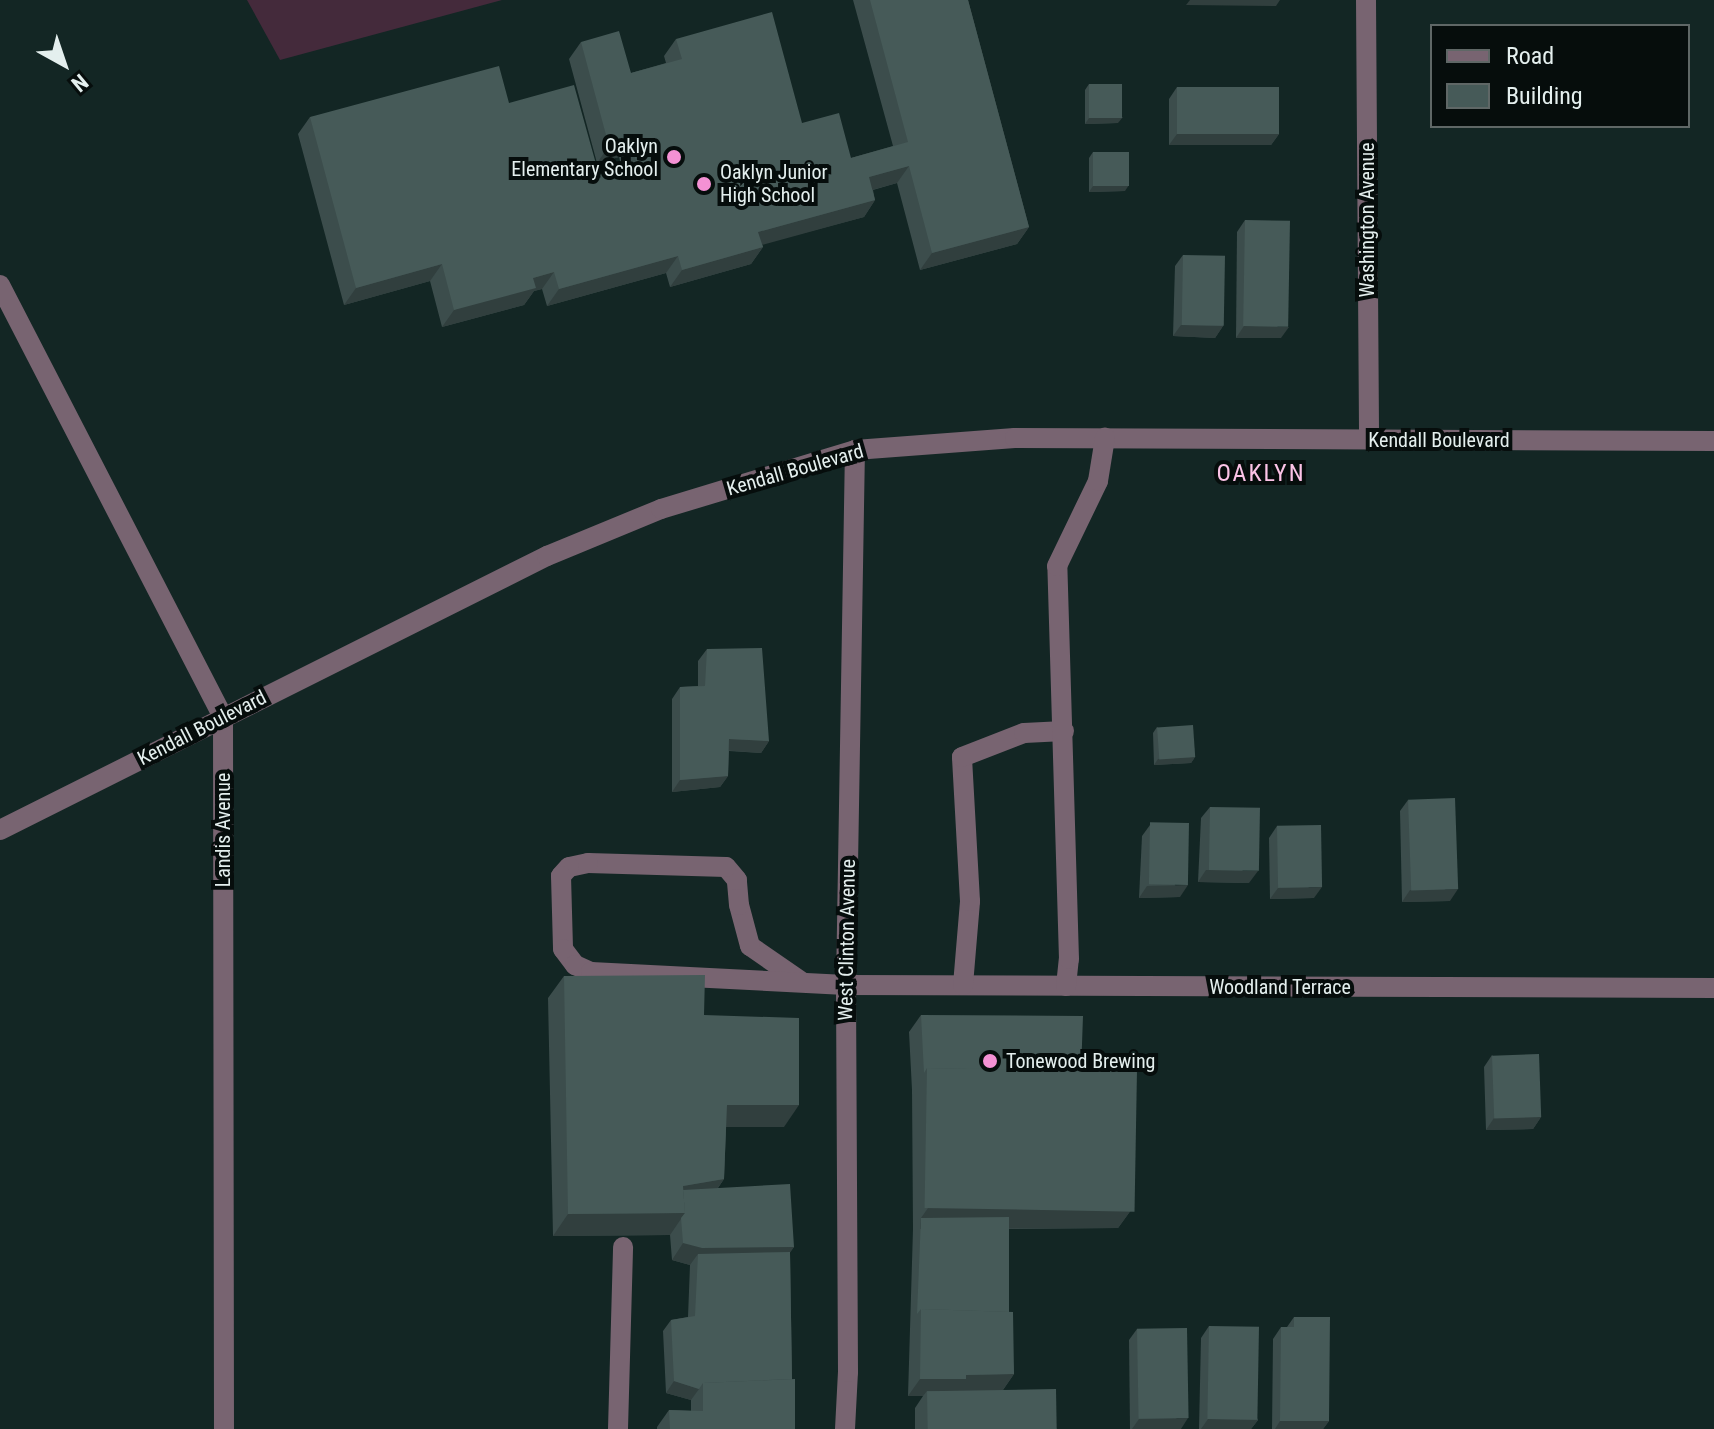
<!DOCTYPE html>
<html>
<head>
<meta charset="utf-8">
<style>
  body { margin:0 }
  #map { position:relative; width:1714px; height:1429px; overflow:hidden; background:#132624; font-family:"Roboto Condensed",sans-serif }
  div>[style] { position:absolute }
  [style*='--x'] { left:calc(var(--x)*1px); top:calc(var(--y)*1px); width:calc(var(--w)*1px); rotate:calc(var(--a)*1deg) }
  .green>* { inset:0; background:#442a3b }
  .minor>* { height:20px; margin:-10px; padding:0 10px; transform-origin:10px; border-radius:10px; background:#786471 }
  .wall>* { inset:0; background:#3c4d4c }
  .shaded-wall>* { inset:0; background:#313f3e }
  .building>* { inset:0; background:#465a58; transform-origin:0 0 }
  .dots>* { width:22px; height:22px; translate:-50% -50%; box-sizing:border-box; border:4px solid #060d0c; border-radius:50% }
  span { translate:-50% -50%; white-space:nowrap; text-align:center; line-height:1.15; -webkit-text-stroke:8px #060d0c; paint-order:stroke }
  .poi-label { font-size:20px; color:#e4efee }
  .right { translate:-100% -50%; text-align:right }
  .left { translate:0 -50%; text-align:left }
  .street-label { font-size:20px; color:#e4efee }
  .quarter-label { font-size:24px; color:#fcc3e7; letter-spacing:2px }
  .legend { position:absolute; left:1430px; top:24px; width:260px; height:104px; box-sizing:border-box; background:#060d0c; border:2px solid #5f6766; margin:0; padding:10px 14px; list-style:none; font-size:24px; color:#e4efee }
  .legend li { display:flex; align-items:center; gap:16px; height:40px }
  .legend b { width:40px; border:2px solid #5f6766 }
  .north { position:absolute; left:24px; top:24px; width:80px; height:80px; -webkit-text-stroke:6px #060d0c; paint-order:stroke; rotate:140deg; font-size:22px; font-weight:700; line-height:32px; text-align:center; color:#e4efee }
  .north::after { content:''; display:block; margin:auto; width:28px; height:36px; background:#e4efee; clip-path:polygon(50% 0,100% 100%,50% 72%,0 100%) }
</style>
</head>
<body>
<div id="map">
  <div class="green">
    <div style="clip-path:polygon(247px 0,502px 0,280px 60px)"></div>
  </div>
  <div class="minor">
    <div style="--x:1366;--y:0;--w:440;--a:89.6"></div>
    <div style="--x:0;--y:285;--w:486;--a:62.7"></div>
    <div style="--x:223;--y:717;--w:712;--a:89.92"></div>
    <div style="--x:0;--y:830;--w:612;--a:-26.61"></div>
    <div style="--x:547;--y:556;--w:123;--a:-22.4"></div>
    <div style="--x:661;--y:509;--w:203;--a:-16.9"></div>
    <div style="--x:855;--y:450;--w:160;--a:-4.3"></div>
    <div style="--x:1015;--y:438;--w:699;--a:0.25"></div>
    <div style="--x:802;--y:982;--w:63;--a:-145.3"></div>
    <div style="--x:750;--y:946;--w:42;--a:-105"></div>
    <div style="--x:739;--y:905;--w:25;--a:-95"></div>
    <div style="--x:737;--y:880;--w:17;--a:-130"></div>
    <div style="--x:726;--y:867;--w:138;--a:-178.3"></div>
    <div style="--x:588;--y:863;--w:19;--a:168"></div>
    <div style="--x:569;--y:867;--w:12;--a:132"></div>
    <div style="--x:561;--y:876;--w:73;--a:88.4"></div>
    <div style="--x:563;--y:949;--w:20;--a:53"></div>
    <div style="--x:575;--y:965;--w:17;--a:24"></div>
    <div style="--x:591;--y:972;--w:255;--a:2.9"></div>
    <div style="--x:846;--y:985;--w:868;--a:0.2"></div>
    <div style="--x:963;--y:985;--w:84;--a:-85.2"></div>
    <div style="--x:970;--y:901;--w:144;--a:-93.2"></div>
    <div style="--x:962;--y:757;--w:66;--a:-21.2"></div>
    <div style="--x:1024;--y:733;--w:40;--a:-2.9"></div>
    <div style="--x:1066;--y:986;--w:27;--a:-84"></div>
    <div style="--x:1069;--y:959;--w:393;--a:-91.7"></div>
    <div style="--x:1057;--y:566;--w:94;--a:-64.2"></div>
    <div style="--x:1098;--y:481;--w:44;--a:-80.8"></div>
    <div style="--x:618;--y:1429;--w:182;--a:-88.4"></div>
    <div style="--x:845;--y:1429;--w:57;--a:-87"></div>
    <div style="--x:848;--y:1372;--w:387;--a:-90.3"></div>
    <div style="--x:846;--y:985;--w:535;--a:-89.04"></div>
  </div>
  <div class="wall">
    <div style="clip-path:polygon(853px 0,968px 0,1029px 227px,1017px 244px,920px 270px,897px 183px,873px 190px,875px 200px,864px 217px,762px 244px,763px 247px,751px 264px,670px 287px,666px 273px,547px 306px,542px 289px,534px 291px,524px 305px,442px 327px,430px 281px,344px 305px,298px 134px,310px 117px,509px 103px,598px 171px,621px 165px,619px 157px,597px 163px,569px 59px,581px 42px,631px 73px,666px 63px,664px 56px,676px 39px,851px 158px,893px 146px)"></div>
    <div style="clip-path:polygon(1089px 84px,1118px 123px,1085px 124px,1085px 90px)"></div>
    <div style="clip-path:polygon(1177px 87px,1279px 134px,1271px 145px,1169px 145px,1169px 99px)"></div>
    <div style="clip-path:polygon(1093px 152px,1125px 191px,1089px 192px,1089px 158px)"></div>
    <div style="clip-path:polygon(1245px 220px,1281px 338px,1236px 338px,1237px 232px)"></div>
    <div style="clip-path:polygon(1183px 255px,1223px 326px,1215px 338px,1173px 336px,1175px 266px)"></div>
    <div style="clip-path:polygon(707px 649px,769px 741px,761px 753px,729px 751px,728px 776px,720px 787px,672px 792px,672px 699px,680px 687px,698px 686px,698px 661px)"></div>
    <div style="clip-path:polygon(1157px 727px,1195px 757px,1191px 763px,1154px 765px,1153px 733px)"></div>
    <div style="clip-path:polygon(1408px 800px,1450px 901px,1402px 902px,1400px 811px)"></div>
    <div style="clip-path:polygon(1210px 807px,1249px 883px,1198px 882px,1201px 818px)"></div>
    <div style="clip-path:polygon(1150px 825px,1180px 897px,1139px 898px,1142px 836px)"></div>
    <div style="clip-path:polygon(1277px 826px,1314px 898px,1270px 899px,1269px 838px)"></div>
    <div style="clip-path:polygon(564px 976px,704px 1015px,784px 1127px,726px 1127px,724px 1179px,718px 1188px,794px 1247px,790px 1252px,792px 1379px,795px 1429px,657px 1429px,657px 1427px,669px 1410px,691px 1411px,691px 1400px,666px 1393px,663px 1331px,671px 1320px,688px 1317px,690px 1265px,672px 1260px,670px 1235px,553px 1236px,548px 998px)"></div>
    <div style="clip-path:polygon(921px 1015px,1081px 1072px,1134px 1206px,1118px 1228px,1009px 1229px,1009px 1312px,1014px 1374px,1003px 1390px,1057px 1429px,915px 1429px,915px 1408px,923px 1396px,908px 1396px,913px 1229px,912px 1090px,909px 1032px)"></div>
    <div style="clip-path:polygon(1492px 1055px,1541px 1117px,1533px 1129px,1486px 1130px,1484px 1067px)"></div>
    <div style="clip-path:polygon(1294px 1317px,1329px 1421px,1323px 1429px,1272px 1429px,1273px 1339px,1281px 1327px,1287px 1327px)"></div>
    <div style="clip-path:polygon(1209px 1326px,1258px 1420px,1251px 1429px,1199px 1429px,1201px 1338px)"></div>
    <div style="clip-path:polygon(1137px 1329px,1181px 1429px,1130px 1429px,1129px 1340px)"></div>
  </div>
  <div class="shaded-wall">
    <div style="clip-path:polygon(1190px 0,1280px 0,1276px 6px,1186px 5px)"></div>
    <div style="clip-path:polygon(1123px 117px,1118px 123px,1085px 124px,1089px 118px)"></div>
    <div style="clip-path:polygon(1177px 134px,1279px 134px,1271px 145px,1169px 145px)"></div>
    <div style="clip-path:polygon(630px 140px,619px 157px,597px 163px,609px 146px)"></div>
    <div style="clip-path:polygon(909px 166px,897px 183px,857px 194px,869px 177px)"></div>
    <div style="clip-path:polygon(1129px 185px,1125px 191px,1089px 192px,1093px 186px)"></div>
    <div style="clip-path:polygon(875px 200px,864px 217px,747px 249px,758px 232px)"></div>
    <div style="clip-path:polygon(1029px 227px,1017px 244px,920px 270px,932px 253px)"></div>
    <div style="clip-path:polygon(763px 247px,751px 264px,670px 287px,682px 270px)"></div>
    <div style="clip-path:polygon(678px 256px,666px 273px,547px 306px,559px 289px)"></div>
    <div style="clip-path:polygon(442px 264px,430px 281px,344px 305px,356px 288px)"></div>
    <div style="clip-path:polygon(554px 272px,542px 289px,534px 291px,524px 305px,442px 327px,454px 310px,533px 278px)"></div>
    <div style="clip-path:polygon(1181px 325px,1223px 326px,1215px 338px,1173px 336px)"></div>
    <div style="clip-path:polygon(1244px 326px,1289px 327px,1281px 338px,1236px 338px)"></div>
    <div style="clip-path:polygon(729px 739px,769px 741px,761px 753px,721px 750px)"></div>
    <div style="clip-path:polygon(1195px 757px,1191px 763px,1154px 765px,1158px 759px)"></div>
    <div style="clip-path:polygon(728px 776px,720px 787px,672px 792px,680px 780px)"></div>
    <div style="clip-path:polygon(1206px 870px,1258px 871px,1249px 883px,1198px 882px)"></div>
    <div style="clip-path:polygon(1188px 885px,1180px 897px,1139px 898px,1147px 886px)"></div>
    <div style="clip-path:polygon(1322px 887px,1314px 898px,1270px 899px,1278px 888px)"></div>
    <div style="clip-path:polygon(1458px 889px,1450px 901px,1402px 902px,1410px 890px)"></div>
    <div style="clip-path:polygon(727px 1105px,799px 1105px,784px 1127px,712px 1127px)"></div>
    <div style="clip-path:polygon(1541px 1117px,1533px 1129px,1486px 1130px,1494px 1118px)"></div>
    <div style="clip-path:polygon(724px 1179px,709px 1200px,680px 1205px,683px 1186px)"></div>
    <div style="clip-path:polygon(1134px 1206px,1118px 1228px,920px 1229px,921px 1218px,928px 1208px)"></div>
    <div style="clip-path:polygon(685px 1213px,670px 1235px,553px 1236px,568px 1214px)"></div>
    <div style="clip-path:polygon(683px 1243px,794px 1247px,782px 1264px,698px 1254px,690px 1265px,672px 1260px)"></div>
    <div style="clip-path:polygon(1014px 1374px,1002px 1391px,927px 1391px,923px 1396px,908px 1396px,920px 1379px,966px 1375px)"></div>
    <div style="clip-path:polygon(674px 1381px,699px 1389px,691px 1400px,666px 1393px)"></div>
    <div style="clip-path:polygon(1188px 1418px,1181px 1429px,1132px 1429px,1139px 1419px)"></div>
    <div style="clip-path:polygon(1208px 1419px,1258px 1420px,1251px 1429px,1201px 1429px)"></div>
    <div style="clip-path:polygon(1280px 1421px,1329px 1421px,1323px 1429px,1275px 1429px)"></div>
  </div>
  <div class="building">
    <div style="clip-path:polygon(870px 0,968px 0,1029px 227px,932px 253px,909px 166px,869px 177px,875px 200px,758px 232px,763px 247px,682px 270px,678px 256px,559px 289px,554px 272px,533px 278px,536px 288px,454px 310px,442px 264px,356px 288px,310px 117px,499px 66px,509px 103px,574px 85px,598px 171px,636px 161px,630px 140px,609px 146px,581px 42px,619px 31px,631px 73px,682px 59px,676px 39px,772px 12px,802px 123px,839px 113px,851px 158px,908px 142px)"></div>
    <div style="left:1089px;top:84px;width:33px;height:34px"></div>
    <div style="left:1177px;top:87px;width:102px;height:47px"></div>
    <div style="left:1093px;top:152px;width:36px;height:34px"></div>
    <div style="left:1245px;top:220px;width:45px;height:106px;rotate:1deg"></div>
    <div style="left:1183px;top:255px;width:42px;height:70px;rotate:1deg"></div>
    <div style="clip-path:polygon(762px 648px,769px 741px,729px 739px,728px 776px,680px 780px,680px 687px,705px 686px,707px 649px)"></div>
    <div style="left:1193px;top:725px;width:32px;height:36px;rotate:86deg"></div>
    <div style="left:1455px;top:798px;width:91px;height:47px;rotate:88deg"></div>
    <div style="left:1210px;top:807px;width:50px;height:63px;rotate:1deg"></div>
    <div style="left:1189px;top:823px;width:62px;height:39px;rotate:91deg"></div>
    <div style="left:1321px;top:825px;width:62px;height:44px;rotate:89deg"></div>
    <div style="clip-path:polygon(705px 975px,704px 1015px,799px 1018px,799px 1105px,727px 1105px,724px 1179px,683px 1186px,685px 1213px,568px 1214px,564px 976px)"></div>
    <div style="clip-path:polygon(921px 1015px,1083px 1016px,1081px 1072px,927px 1068px,924px 1073px)"></div>
    <div style="left:1539px;top:1054px;width:63px;height:47px;rotate:88deg"></div>
    <div style="left:927px;top:1068px;width:210px;height:140px;rotate:1deg"></div>
    <div style="clip-path:polygon(790px 1184px,794px 1247px,702px 1248px,683px 1243px,681px 1218px,685px 1213px,683px 1190px)"></div>
    <div style="clip-path:polygon(1009px 1217px,1009px 1312px,921px 1309px,917px 1314px,921px 1218px)"></div>
    <div style="clip-path:polygon(790px 1252px,792px 1379px,703px 1383px,699px 1389px,674px 1381px,671px 1320px,695px 1316px,698px 1254px)"></div>
    <div style="clip-path:polygon(921px 1309px,1013px 1312px,1014px 1374px,966px 1375px,966px 1379px,920px 1379px)"></div>
    <div style="clip-path:polygon(1294px 1317px,1330px 1317px,1329px 1421px,1280px 1421px,1281px 1327px,1294px 1327px)"></div>
    <div style="left:1209px;top:1326px;width:50px;height:93px;rotate:1deg"></div>
    <div style="left:1187px;top:1328px;width:90px;height:50px;rotate:89deg"></div>
    <div style="clip-path:polygon(795px 1379px,795px 1429px,670px 1429px,669px 1410px,703px 1411px,703px 1383px)"></div>
    <div style="left:1056px;top:1389px;width:40px;height:129px;rotate:89deg"></div>
  </div>
  <div class="dots">
    <div style="left:674px;top:157px;background:#f491d4"></div>
    <div style="left:704px;top:184px;background:#f491d4"></div>
    <div style="left:990px;top:1061px;background:#f491d4"></div>
  </div>
  <div class="poi-label">
    <span class="right" style="left:658px;top:158px">Oaklyn<br>Elementary School</span>
    <span class="left" style="left:720px;top:184px">Oaklyn Junior<br>High School</span>
    <span class="left" style="left:1006px;top:1061px">Tonewood Brewing</span>
  </div>
  <div class="street-label">
    <span style="left:1367px;top:220px;rotate:-90deg">Washington Avenue</span>
    <span style="left:1439px;top:440px">Kendall Boulevard</span>
    <span style="left:795px;top:470px;rotate:-16deg">Kendall Boulevard</span>
    <span style="left:202px;top:728px;rotate:-27deg">Kendall Boulevard</span>
    <span style="left:223px;top:830px;rotate:-90deg">Landis Avenue</span>
    <span style="left:847px;top:940px;rotate:-89deg">West Clinton Avenue</span>
    <span style="left:1280px;top:987px">Woodland Terrace</span>
  </div>
  <div class="quarter-label">
    <span style="left:1261px;top:474px">OAKLYN</span>
  </div>
  <ul class="legend">
  <li><b style="height:10px;background:#786471"></b>Road</li>
  <li><b style="height:22px;background:#465a58"></b>Building</li>
  </ul>
  <div class="north">N</div>
</div>
</body>
</html>
